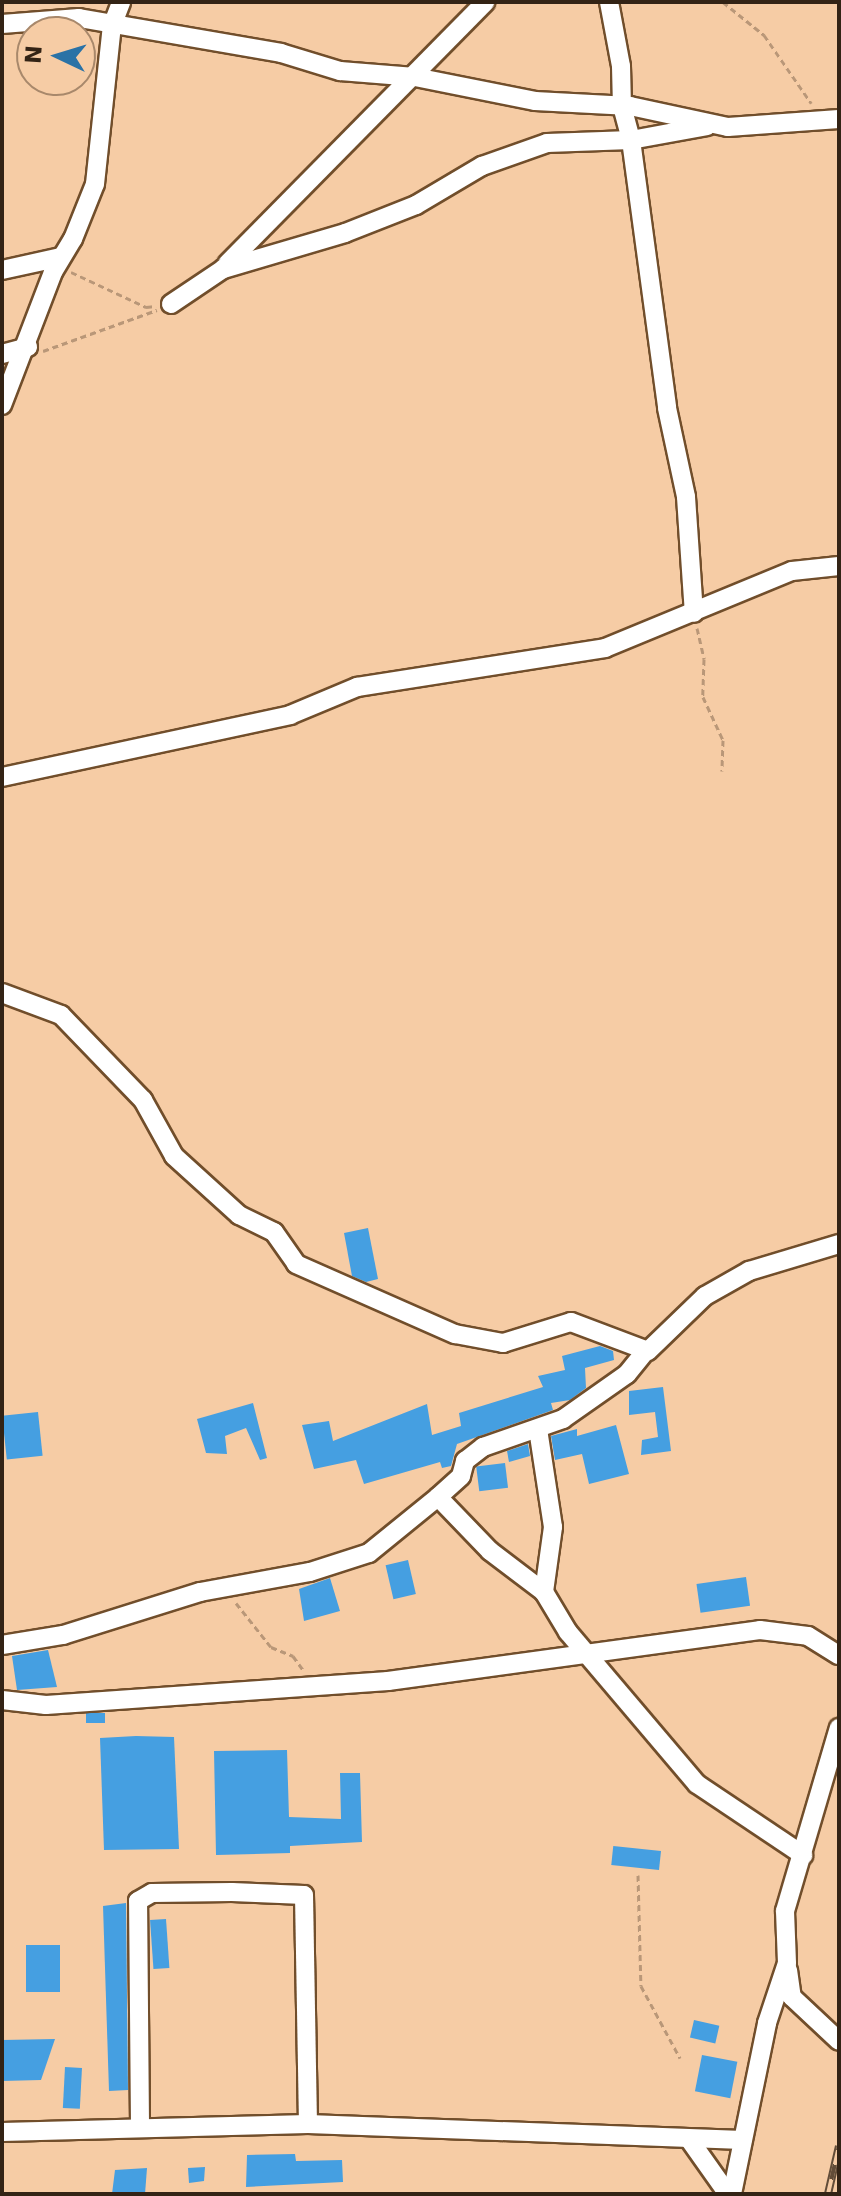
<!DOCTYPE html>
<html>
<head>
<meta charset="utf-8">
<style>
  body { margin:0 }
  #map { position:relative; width:841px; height:2196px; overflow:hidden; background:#f6cca5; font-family:"DejaVu Sans",sans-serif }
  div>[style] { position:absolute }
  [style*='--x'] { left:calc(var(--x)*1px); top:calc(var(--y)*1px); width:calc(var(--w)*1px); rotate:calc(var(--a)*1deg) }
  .building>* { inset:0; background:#459fe1; transform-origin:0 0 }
  .path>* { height:3px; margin-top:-1.5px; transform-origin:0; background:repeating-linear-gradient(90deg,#b99778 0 6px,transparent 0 10px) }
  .roads { filter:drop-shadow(2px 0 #714e2b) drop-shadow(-2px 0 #714e2b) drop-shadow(0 2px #714e2b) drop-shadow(0 -2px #714e2b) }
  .minor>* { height:18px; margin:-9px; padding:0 9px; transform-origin:9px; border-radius:9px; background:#fff }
  .rail>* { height:8px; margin-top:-4px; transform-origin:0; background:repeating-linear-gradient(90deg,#f6cca5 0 15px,#624c38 0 30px); box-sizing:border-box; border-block:2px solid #624c38 }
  span { translate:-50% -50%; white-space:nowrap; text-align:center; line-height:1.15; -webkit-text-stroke:7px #f6cca5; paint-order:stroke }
  .frame { position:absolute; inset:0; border:4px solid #332315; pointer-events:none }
  .north { position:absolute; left:16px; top:16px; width:80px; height:80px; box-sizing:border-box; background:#f6cca5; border:2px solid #a8886b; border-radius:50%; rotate:274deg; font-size:22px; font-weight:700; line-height:32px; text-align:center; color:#332315 }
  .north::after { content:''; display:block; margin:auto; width:28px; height:36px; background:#2a72a6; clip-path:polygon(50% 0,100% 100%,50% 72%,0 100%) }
</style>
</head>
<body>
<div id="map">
  <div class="building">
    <div style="clip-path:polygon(368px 1228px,378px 1279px,366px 1282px,352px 1276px,344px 1233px)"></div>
    <div style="clip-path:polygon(600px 1346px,613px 1351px,614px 1360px,585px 1368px,586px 1388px,570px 1400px,551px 1403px,553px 1410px,457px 1444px,451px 1466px,442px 1468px,440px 1462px,364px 1484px,356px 1460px,314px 1469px,302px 1425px,329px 1421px,333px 1441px,427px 1404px,432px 1435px,461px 1426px,459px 1413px,543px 1387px,538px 1376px,565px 1370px,562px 1356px)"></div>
    <div style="clip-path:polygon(663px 1387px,671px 1451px,641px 1455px,642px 1440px,658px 1437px,655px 1412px,629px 1415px,629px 1391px)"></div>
    <div style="clip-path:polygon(253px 1403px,267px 1458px,260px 1460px,246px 1428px,225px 1436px,227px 1454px,206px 1453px,197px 1419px)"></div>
    <div style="left:38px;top:1412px;width:44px;height:36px;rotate:84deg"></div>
    <div style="clip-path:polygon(616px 1425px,629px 1474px,589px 1484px,582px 1454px,555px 1460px,551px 1436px,577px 1429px,577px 1436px)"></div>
    <div style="clip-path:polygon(528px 1444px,530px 1456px,509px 1462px,507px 1451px)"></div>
    <div style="left:505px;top:1463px;width:25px;height:29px;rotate:83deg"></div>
    <div style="left:408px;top:1560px;width:35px;height:23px;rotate:77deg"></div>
    <div style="left:746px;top:1577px;width:29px;height:50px;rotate:82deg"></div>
    <div style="clip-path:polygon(330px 1578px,340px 1611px,304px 1621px,299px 1589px)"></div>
    <div style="clip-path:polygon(48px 1650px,57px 1687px,17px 1690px,12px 1656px)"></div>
    <div style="left:105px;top:1713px;width:10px;height:19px;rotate:90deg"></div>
    <div style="clip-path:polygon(136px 1736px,174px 1737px,179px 1849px,104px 1850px,100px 1738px)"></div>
    <div style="clip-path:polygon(287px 1750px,289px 1817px,341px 1819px,340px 1773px,360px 1773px,362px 1842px,290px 1846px,290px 1853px,216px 1855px,214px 1751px)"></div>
    <div style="left:661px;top:1851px;width:19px;height:48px;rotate:96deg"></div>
    <div style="clip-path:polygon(126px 1903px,128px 2090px,109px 2091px,103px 1906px)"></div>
    <div style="left:166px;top:1919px;width:49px;height:16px;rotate:86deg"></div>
    <div style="left:26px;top:1945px;width:34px;height:47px"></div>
    <div style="left:694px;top:2020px;width:26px;height:18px;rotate:13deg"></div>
    <div style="clip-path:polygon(55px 2039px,41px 2080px,2px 2081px,2px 2040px)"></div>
    <div style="left:702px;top:2055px;width:36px;height:37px;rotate:11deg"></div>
    <div style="left:65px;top:2067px;width:17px;height:41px;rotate:3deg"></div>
    <div style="clip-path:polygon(295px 2154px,296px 2161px,342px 2160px,343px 2182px,246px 2187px,247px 2155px)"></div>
    <div style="clip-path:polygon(205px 2167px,204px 2181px,189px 2183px,188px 2168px)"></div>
    <div style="clip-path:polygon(147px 2168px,145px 2194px,112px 2194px,115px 2170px)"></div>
  </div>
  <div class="path">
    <div style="--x:723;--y:2;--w:53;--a:38.8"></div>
    <div style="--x:764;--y:35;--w:83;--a:55.3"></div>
    <div style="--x:71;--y:272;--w:83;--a:25"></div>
    <div style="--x:146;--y:307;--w:10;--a:-6"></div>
    <div style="--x:43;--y:351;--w:121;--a:-19.8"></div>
    <div style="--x:697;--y:628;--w:32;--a:77"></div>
    <div style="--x:704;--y:659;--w:38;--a:92"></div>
    <div style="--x:703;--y:697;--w:47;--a:65.1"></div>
    <div style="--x:723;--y:740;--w:31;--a:92"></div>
    <div style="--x:236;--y:1603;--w:56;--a:51.5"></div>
    <div style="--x:271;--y:1647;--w:24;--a:22"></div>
    <div style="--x:293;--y:1656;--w:17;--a:54"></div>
    <div style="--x:638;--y:1875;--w:111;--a:88.5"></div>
    <div style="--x:641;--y:1986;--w:82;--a:61.6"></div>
  </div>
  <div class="roads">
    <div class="minor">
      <div style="--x:609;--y:2;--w:65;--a:79.4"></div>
      <div style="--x:621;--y:66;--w:40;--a:88.6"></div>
      <div style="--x:622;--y:106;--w:35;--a:75"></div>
      <div style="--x:631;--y:140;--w:77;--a:-10.4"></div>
      <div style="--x:2;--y:24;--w:77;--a:-4.5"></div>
      <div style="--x:79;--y:18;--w:205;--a:9.8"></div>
      <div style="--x:281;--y:53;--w:62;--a:17"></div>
      <div style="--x:340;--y:71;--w:75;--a:4.6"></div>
      <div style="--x:415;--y:77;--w:122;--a:11.3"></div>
      <div style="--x:535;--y:101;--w:95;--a:3"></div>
      <div style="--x:630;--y:106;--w:100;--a:12.1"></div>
      <div style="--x:728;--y:127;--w:111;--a:-4.1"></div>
      <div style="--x:227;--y:264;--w:368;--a:-45.4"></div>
      <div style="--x:2;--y:270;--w:60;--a:-12.4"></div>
      <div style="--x:171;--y:304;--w:63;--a:-33.9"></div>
      <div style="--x:223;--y:269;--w:127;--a:-16.4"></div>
      <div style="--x:345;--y:233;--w:76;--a:-21.5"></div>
      <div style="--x:416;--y:205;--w:77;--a:-30.6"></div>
      <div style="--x:482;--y:166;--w:69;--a:-19.5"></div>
      <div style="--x:547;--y:143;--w:84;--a:-2"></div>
      <div style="--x:631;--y:140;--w:270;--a:82.3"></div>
      <div style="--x:667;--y:408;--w:91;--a:77.9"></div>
      <div style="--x:686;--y:497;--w:116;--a:86.1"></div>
      <div style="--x:2;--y:354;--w:27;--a:-15"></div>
      <div style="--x:2;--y:405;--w:142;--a:-69"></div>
      <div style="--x:53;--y:272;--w:39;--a:-59"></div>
      <div style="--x:73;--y:239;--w:59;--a:-68.2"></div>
      <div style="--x:95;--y:184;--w:159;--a:-83.9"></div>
      <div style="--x:112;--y:26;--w:26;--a:-69"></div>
      <div style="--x:2;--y:777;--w:295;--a:-12.1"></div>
      <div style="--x:290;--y:715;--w:73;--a:-22.7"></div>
      <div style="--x:357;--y:687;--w:251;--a:-8.9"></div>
      <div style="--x:605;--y:648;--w:202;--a:-22.4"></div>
      <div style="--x:792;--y:571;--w:47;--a:-6.1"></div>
      <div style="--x:2;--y:993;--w:63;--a:20.4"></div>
      <div style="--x:61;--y:1015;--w:118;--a:46"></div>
      <div style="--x:143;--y:1100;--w:64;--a:61"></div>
      <div style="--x:174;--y:1156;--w:88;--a:42.2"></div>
      <div style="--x:239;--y:1215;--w:39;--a:26"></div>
      <div style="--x:274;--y:1232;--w:39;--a:55"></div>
      <div style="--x:296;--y:1264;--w:174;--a:23.8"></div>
      <div style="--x:455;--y:1334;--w:49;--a:10.6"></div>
      <div style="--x:503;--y:1343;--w:71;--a:-17.2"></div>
      <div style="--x:571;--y:1322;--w:82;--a:20.6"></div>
      <div style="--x:648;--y:1351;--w:79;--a:-44"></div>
      <div style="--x:705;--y:1296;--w:51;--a:-29.6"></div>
      <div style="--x:749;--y:1271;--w:94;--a:-16.7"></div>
      <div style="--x:538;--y:1429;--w:99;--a:81.3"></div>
      <div style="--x:553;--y:1527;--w:66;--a:97.9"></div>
      <div style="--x:438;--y:1497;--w:75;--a:46.1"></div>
      <div style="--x:490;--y:1551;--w:68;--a:37.2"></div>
      <div style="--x:544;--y:1592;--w:47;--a:59"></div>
      <div style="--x:568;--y:1632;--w:199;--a:49.7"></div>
      <div style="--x:697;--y:1784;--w:128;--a:33.8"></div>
      <div style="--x:2;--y:1645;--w:62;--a:-9.3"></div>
      <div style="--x:63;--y:1635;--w:144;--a:-17.4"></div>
      <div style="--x:200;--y:1592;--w:112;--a:-10.3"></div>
      <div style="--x:310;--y:1572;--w:62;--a:-17.9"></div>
      <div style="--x:369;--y:1553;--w:89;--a:-39.1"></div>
      <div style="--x:438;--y:1497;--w:31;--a:-42"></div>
      <div style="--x:461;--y:1476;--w:16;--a:-75"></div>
      <div style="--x:465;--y:1461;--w:23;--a:-38"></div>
      <div style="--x:483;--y:1447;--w:85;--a:-19.3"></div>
      <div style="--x:563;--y:1419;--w:78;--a:-35.1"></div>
      <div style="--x:627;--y:1374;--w:28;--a:-51"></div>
      <div style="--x:2;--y:1700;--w:44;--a:6.5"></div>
      <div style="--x:46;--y:1705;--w:343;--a:-4"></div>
      <div style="--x:388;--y:1681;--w:375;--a:-7.8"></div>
      <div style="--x:760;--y:1630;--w:48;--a:7.1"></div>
      <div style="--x:808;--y:1636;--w:36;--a:32"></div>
      <div style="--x:788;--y:1970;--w:27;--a:82"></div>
      <div style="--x:792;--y:1997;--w:64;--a:43.1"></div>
      <div style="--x:140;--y:2125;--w:224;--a:-90.5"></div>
      <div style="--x:138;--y:1901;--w:16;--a:-30"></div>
      <div style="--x:152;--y:1893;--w:80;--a:-0.7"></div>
      <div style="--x:232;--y:1892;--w:72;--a:2.4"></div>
      <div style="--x:304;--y:1895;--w:229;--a:89"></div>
      <div style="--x:2;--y:2132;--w:306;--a:-1.5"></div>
      <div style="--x:308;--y:2124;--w:435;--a:2.1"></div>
      <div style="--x:689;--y:2139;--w:67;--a:54.7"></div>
      <div style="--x:732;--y:2194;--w:175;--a:-78.4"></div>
      <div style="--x:767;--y:2023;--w:63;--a:-71.6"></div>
      <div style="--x:787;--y:1963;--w:52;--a:-92.2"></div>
      <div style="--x:785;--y:1911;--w:191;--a:-73.6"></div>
    </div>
  </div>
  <div class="rail">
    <div style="--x:828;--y:2194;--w:49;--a:-77.1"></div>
  </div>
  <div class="frame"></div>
  <div class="north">N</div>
</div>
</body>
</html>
